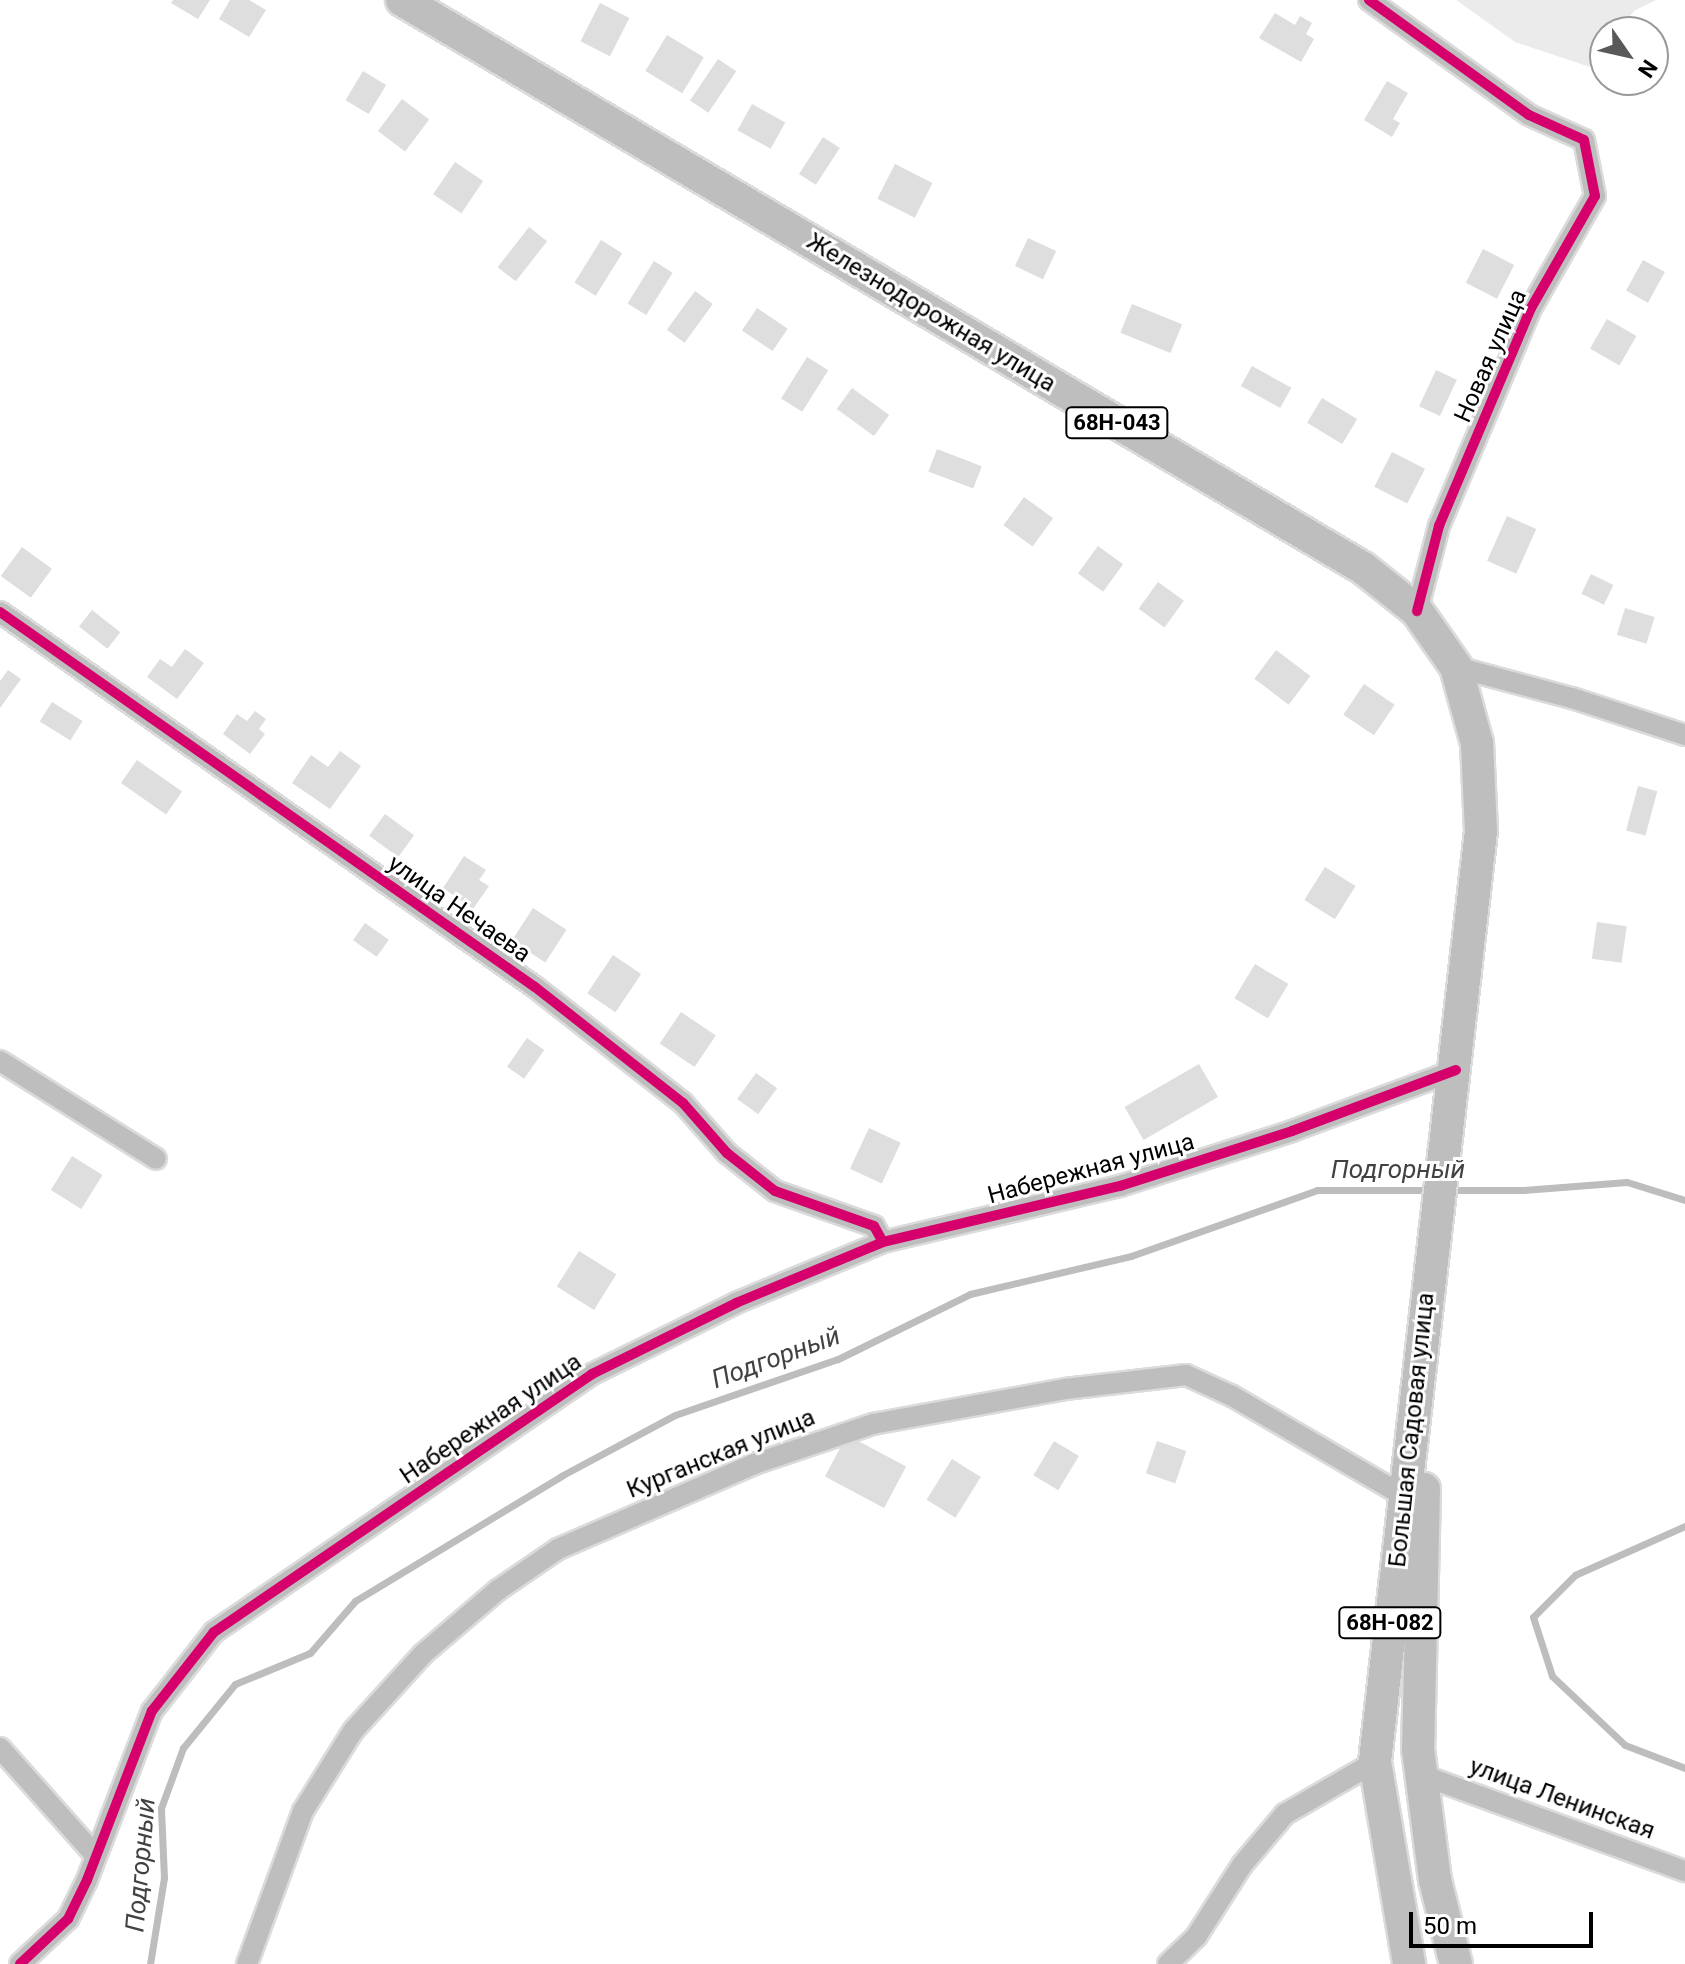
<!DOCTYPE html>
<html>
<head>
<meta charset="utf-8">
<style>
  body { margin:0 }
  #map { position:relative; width:1685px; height:1964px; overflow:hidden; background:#fff; font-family:Roboto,sans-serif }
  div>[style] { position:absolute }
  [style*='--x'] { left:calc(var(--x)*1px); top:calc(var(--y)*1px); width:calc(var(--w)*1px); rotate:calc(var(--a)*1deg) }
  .green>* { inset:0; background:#ebebeb }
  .stream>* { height:7px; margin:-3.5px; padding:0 3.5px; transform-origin:3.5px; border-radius:3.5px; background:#bdbdbd }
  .building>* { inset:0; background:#dedede; transform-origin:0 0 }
  .roads { filter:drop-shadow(2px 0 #dbdbdb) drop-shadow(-2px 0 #dbdbdb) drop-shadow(0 2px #dbdbdb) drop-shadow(0 -2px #dbdbdb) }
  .street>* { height:20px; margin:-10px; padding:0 10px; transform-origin:10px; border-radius:10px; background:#bebebe }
  .primary>* { height:32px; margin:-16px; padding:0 16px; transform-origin:16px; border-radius:16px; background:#bebebe }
  .cycleway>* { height:10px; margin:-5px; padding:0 5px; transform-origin:5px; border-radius:5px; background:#d6006c }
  span { translate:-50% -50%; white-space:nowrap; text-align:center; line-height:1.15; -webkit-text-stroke:6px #fff; paint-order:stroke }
  .shield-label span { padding:2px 6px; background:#fff; border:2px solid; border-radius:6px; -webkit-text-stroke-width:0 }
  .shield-label { font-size:22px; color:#000; font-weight:700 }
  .street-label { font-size:24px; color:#000 }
  .water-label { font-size:26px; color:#424242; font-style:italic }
  .north { position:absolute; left:1589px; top:16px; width:80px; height:80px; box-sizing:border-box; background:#fff; border:2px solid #999; border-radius:50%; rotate:124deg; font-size:22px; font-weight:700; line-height:32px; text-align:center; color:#000 }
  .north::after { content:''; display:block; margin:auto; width:28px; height:36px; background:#595959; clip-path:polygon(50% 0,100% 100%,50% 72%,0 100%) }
  .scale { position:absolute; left:1409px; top:1912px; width:184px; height:36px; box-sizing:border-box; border:4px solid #000; border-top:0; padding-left:10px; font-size:24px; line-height:28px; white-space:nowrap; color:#000; -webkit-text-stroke:6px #fff; paint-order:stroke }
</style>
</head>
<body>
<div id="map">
  <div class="green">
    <div style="clip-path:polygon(1456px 0,1656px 0,1634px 11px,1617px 32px,1605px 32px,1605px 47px,1590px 67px,1515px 42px)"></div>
  </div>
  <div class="stream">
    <div style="--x:1450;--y:1190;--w:73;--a:0"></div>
    <div style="--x:1523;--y:1190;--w:104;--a:-4.4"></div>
    <div style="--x:1627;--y:1182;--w:61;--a:17.2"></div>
    <div style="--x:1685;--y:1526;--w:120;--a:156"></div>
    <div style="--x:1575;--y:1575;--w:59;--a:135"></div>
    <div style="--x:1533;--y:1617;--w:62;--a:72.1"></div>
    <div style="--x:1552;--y:1676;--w:100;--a:43.4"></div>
    <div style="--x:1625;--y:1745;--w:64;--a:21"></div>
    <div style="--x:150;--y:1964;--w:87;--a:-80.8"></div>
    <div style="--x:164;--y:1878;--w:70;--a:-92.5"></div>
    <div style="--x:161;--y:1808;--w:64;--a:-69.9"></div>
    <div style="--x:183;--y:1748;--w:82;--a:-50.9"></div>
    <div style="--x:235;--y:1684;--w:81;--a:-22.5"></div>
    <div style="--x:310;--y:1653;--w:69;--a:-49.1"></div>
    <div style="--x:355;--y:1601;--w:241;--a:-31.2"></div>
    <div style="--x:561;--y:1476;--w:129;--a:-28.2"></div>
    <div style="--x:675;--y:1415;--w:172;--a:-19"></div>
    <div style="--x:838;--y:1359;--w:147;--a:-26.2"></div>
    <div style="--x:970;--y:1294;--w:165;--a:-13.3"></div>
    <div style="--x:1131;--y:1256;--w:197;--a:-19.5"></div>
    <div style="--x:1317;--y:1190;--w:117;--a:0"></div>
  </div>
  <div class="building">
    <div style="clip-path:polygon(173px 0,210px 0,198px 19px,171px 3px)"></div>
    <div style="clip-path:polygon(230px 0,249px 0,266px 10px,249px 37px,219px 19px)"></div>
    <div style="left:600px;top:3px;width:33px;height:43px;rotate:27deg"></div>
    <div style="clip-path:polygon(1275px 13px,1295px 25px,1300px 16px,1312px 23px,1306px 34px,1314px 39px,1301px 62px,1259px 38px)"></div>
    <div style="left:667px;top:35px;width:43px;height:42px;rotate:31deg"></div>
    <div style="left:718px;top:59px;width:22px;height:50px;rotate:34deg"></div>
    <div style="left:363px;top:71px;width:27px;height:34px;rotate:31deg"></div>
    <div style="clip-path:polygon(1387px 81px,1408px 93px,1393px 119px,1400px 123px,1392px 137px,1364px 120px)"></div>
    <div style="left:402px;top:99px;width:34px;height:40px;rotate:37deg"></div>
    <div style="left:752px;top:104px;width:38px;height:30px;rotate:29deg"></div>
    <div style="left:823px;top:137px;width:20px;height:44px;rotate:33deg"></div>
    <div style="left:455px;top:162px;width:34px;height:39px;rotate:34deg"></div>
    <div style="left:895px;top:164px;width:42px;height:39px;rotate:27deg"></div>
    <div style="left:529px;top:227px;width:23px;height:51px;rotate:38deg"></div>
    <div style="left:1028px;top:238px;width:31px;height:31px;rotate:25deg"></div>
    <div style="left:601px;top:240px;width:25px;height:50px;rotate:32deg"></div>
    <div style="left:1483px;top:249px;width:35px;height:38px;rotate:27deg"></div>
    <div style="left:1643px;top:260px;width:25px;height:35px;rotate:29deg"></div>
    <div style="left:654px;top:261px;width:22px;height:50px;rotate:32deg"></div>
    <div style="left:695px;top:291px;width:22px;height:48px;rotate:36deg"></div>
    <div style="left:1132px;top:304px;width:54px;height:31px;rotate:22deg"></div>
    <div style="left:757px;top:308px;width:37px;height:27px;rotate:34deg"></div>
    <div style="left:1607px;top:319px;width:34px;height:34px;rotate:30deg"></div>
    <div style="left:807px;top:357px;width:25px;height:49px;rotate:32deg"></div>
    <div style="left:1252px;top:366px;width:45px;height:23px;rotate:29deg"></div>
    <div style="left:1436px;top:370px;width:23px;height:40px;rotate:25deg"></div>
    <div style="left:852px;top:388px;width:46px;height:26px;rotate:36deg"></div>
    <div style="left:1322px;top:398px;width:41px;height:29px;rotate:31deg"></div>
    <div style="left:937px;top:449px;width:48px;height:24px;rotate:21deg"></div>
    <div style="left:1392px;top:452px;width:37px;height:39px;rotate:27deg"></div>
    <div style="left:1024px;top:497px;width:36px;height:35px;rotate:36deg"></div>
    <div style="left:1507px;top:516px;width:32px;height:49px;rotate:24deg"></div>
    <div style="left:1098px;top:546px;width:31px;height:34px;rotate:36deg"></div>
    <div style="left:22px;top:547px;width:37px;height:36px;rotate:36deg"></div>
    <div style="left:1591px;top:574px;width:25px;height:22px;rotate:26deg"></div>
    <div style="left:1158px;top:582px;width:32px;height:33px;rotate:36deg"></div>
    <div style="left:1625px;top:608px;width:31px;height:28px;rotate:17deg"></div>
    <div style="left:92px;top:610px;width:36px;height:21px;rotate:38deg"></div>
    <div style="clip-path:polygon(185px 649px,204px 663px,177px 699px,147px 677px,160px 659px,172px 667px)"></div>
    <div style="left:1276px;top:650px;width:43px;height:36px;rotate:37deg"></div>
    <div style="clip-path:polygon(8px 670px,21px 679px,0 708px,0 681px)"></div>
    <div style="left:1364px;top:684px;width:37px;height:37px;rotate:34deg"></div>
    <div style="left:52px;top:702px;width:36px;height:23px;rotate:32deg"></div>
    <div style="clip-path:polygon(255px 711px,266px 719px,259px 729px,265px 734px,250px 754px,223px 734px,237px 714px,247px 721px)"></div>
    <div style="clip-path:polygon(340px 751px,361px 766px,330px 809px,292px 783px,311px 755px,328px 767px)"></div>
    <div style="left:137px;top:760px;width:55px;height:28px;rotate:35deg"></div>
    <div style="left:1638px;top:786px;width:20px;height:46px;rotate:15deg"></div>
    <div style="left:385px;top:814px;width:36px;height:27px;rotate:36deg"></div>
    <div style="clip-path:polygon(464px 856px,486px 870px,479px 880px,489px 886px,473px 909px,443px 888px)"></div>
    <div style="left:1325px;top:867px;width:36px;height:39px;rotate:32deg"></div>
    <div style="left:533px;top:908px;width:40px;height:39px;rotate:33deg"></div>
    <div style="left:1597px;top:922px;width:30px;height:37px;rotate:8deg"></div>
    <div style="left:365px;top:923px;width:29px;height:21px;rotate:35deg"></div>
    <div style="left:613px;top:955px;width:34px;height:46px;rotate:34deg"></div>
    <div style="left:1255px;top:964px;width:39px;height:40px;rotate:31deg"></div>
    <div style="left:681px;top:1012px;width:42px;height:38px;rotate:34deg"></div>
    <div style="left:527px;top:1038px;width:21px;height:35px;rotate:35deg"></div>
    <div style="left:1199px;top:1064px;width:38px;height:86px;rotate:60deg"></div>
    <div style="left:756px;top:1073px;width:26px;height:32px;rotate:36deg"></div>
    <div style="left:869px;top:1128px;width:35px;height:45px;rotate:25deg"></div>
    <div style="left:72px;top:1156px;width:36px;height:40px;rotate:32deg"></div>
    <div style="left:579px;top:1251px;width:44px;height:42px;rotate:32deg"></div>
    <div style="left:847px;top:1435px;width:67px;height:47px;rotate:28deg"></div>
    <div style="left:1054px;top:1441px;width:29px;height:40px;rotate:31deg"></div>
    <div style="left:1157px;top:1441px;width:31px;height:34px;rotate:19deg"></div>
    <div style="left:952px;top:1459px;width:34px;height:48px;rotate:32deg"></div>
  </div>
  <div class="roads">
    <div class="street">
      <div style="--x:1369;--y:0;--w:197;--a:35.7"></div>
      <div style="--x:1529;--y:115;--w:60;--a:24.4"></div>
      <div style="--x:1584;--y:140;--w:57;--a:78.9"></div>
      <div style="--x:1595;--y:196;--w:129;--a:119.7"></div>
      <div style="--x:1531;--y:308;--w:237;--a:112.9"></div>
      <div style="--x:1439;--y:526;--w:88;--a:104.5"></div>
      <div style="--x:0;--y:612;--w:653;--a:35.03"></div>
      <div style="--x:535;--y:987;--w:188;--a:38.1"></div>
      <div style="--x:683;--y:1103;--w:67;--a:48.7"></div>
      <div style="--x:727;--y:1153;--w:61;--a:38.4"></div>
      <div style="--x:775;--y:1191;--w:105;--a:19.5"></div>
      <div style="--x:874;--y:1226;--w:18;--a:61"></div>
      <div style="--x:1456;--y:667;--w:120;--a:15"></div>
      <div style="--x:1572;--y:698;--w:119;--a:18.1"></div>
      <div style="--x:0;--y:1061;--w:184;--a:32.1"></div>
      <div style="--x:0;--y:1748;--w:144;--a:48.4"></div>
      <div style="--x:1422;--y:1775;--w:280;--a:20.1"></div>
      <div style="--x:20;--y:1964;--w:66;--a:-43.2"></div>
      <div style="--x:68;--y:1919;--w:43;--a:-64"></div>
      <div style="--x:87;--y:1880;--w:181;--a:-69"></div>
      <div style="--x:152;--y:1711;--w:100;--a:-51.9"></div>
      <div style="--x:214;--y:1632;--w:458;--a:-34.3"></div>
      <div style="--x:592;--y:1374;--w:161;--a:-26.2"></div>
      <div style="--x:736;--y:1303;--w:159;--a:-22.5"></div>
      <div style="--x:883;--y:1242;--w:244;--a:-13.3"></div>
      <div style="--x:1120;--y:1186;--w:181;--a:-17.7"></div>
      <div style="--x:1292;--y:1131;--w:175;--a:-20.4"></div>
      <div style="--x:247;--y:1964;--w:163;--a:-69.9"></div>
      <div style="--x:303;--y:1811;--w:94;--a:-58"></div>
      <div style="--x:353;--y:1731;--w:104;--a:-47.7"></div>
      <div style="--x:423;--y:1654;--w:99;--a:-40.5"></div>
      <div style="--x:498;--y:1590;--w:73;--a:-34.3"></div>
      <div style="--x:558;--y:1549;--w:214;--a:-23.4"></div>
      <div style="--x:754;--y:1464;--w:126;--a:-18.6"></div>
      <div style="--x:873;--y:1424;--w:195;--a:-10.3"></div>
      <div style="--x:1065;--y:1389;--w:122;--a:-6.6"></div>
      <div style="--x:1186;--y:1375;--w:51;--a:24.5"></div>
      <div style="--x:1232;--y:1396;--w:199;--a:30.2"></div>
      <div style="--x:1168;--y:1964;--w:39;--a:-44"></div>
      <div style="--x:1196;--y:1937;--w:85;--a:-57.4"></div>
      <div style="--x:1242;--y:1865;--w:67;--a:-49.9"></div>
      <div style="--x:1285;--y:1814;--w:104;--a:-30"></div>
    </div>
    <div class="primary">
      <div style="--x:402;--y:0;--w:1116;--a:30.59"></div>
      <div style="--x:1363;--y:568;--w:69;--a:38.5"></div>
      <div style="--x:1417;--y:611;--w:68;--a:55.1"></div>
      <div style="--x:1456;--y:667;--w:79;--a:74.6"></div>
      <div style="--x:1477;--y:743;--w:88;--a:87.4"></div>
      <div style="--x:1481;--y:831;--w:937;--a:96.5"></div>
      <div style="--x:1375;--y:1762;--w:205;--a:80.4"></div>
      <div style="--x:1424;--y:1489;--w:260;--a:91.3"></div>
      <div style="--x:1418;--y:1749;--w:132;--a:82.6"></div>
      <div style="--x:1435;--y:1880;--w:87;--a:76"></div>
    </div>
  </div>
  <div class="cycleway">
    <div style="--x:1369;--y:0;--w:197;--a:35.7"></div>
    <div style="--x:1529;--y:115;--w:60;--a:24.4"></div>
    <div style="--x:1584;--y:140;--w:57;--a:78.9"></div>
    <div style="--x:1595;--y:196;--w:129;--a:119.7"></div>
    <div style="--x:1531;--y:308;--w:237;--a:112.9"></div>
    <div style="--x:1439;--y:526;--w:88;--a:104.5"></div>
    <div style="--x:0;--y:612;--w:653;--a:35.03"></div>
    <div style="--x:535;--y:987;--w:188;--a:38.1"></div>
    <div style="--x:683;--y:1103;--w:67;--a:48.7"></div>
    <div style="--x:727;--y:1153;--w:61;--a:38.4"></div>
    <div style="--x:775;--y:1191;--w:105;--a:19.5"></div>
    <div style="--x:874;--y:1226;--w:18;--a:61"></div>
    <div style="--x:20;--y:1964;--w:66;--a:-43.2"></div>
    <div style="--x:68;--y:1919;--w:43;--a:-64"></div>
    <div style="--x:87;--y:1880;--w:181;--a:-69"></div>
    <div style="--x:152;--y:1711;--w:100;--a:-51.9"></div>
    <div style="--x:214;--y:1632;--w:458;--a:-34.3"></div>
    <div style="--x:592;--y:1374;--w:161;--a:-26.2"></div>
    <div style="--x:736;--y:1303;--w:159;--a:-22.5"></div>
    <div style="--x:883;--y:1242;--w:244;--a:-13.3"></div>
    <div style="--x:1120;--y:1186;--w:181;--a:-17.7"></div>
    <div style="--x:1292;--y:1131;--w:175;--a:-20.4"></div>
  </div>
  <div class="shield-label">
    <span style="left:1117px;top:423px">68Н-043</span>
    <span style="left:1390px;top:1623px">68Н-082</span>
  </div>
  <div class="street-label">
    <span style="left:931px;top:313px;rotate:31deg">Железнодорожная улица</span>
    <span style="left:1491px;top:356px;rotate:-66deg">Новая улица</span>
    <span style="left:459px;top:909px;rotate:35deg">улица Нечаева</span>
    <span style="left:1091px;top:1169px;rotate:-15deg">Набережная улица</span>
    <span style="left:491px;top:1419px;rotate:-34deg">Набережная улица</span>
    <span style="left:1412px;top:1430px;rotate:-84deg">Большая Садовая улица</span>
    <span style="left:721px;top:1454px;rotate:-22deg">Курганская улица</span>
    <span style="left:1562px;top:1799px;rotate:20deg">улица Ленинская</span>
  </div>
  <div class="water-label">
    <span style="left:1398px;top:1170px">Подгорный</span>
    <span style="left:776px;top:1358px;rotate:-20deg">Подгорный</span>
    <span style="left:141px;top:1865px;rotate:-85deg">Подгорный</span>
  </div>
  <div class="north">N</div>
  <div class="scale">50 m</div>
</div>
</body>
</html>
